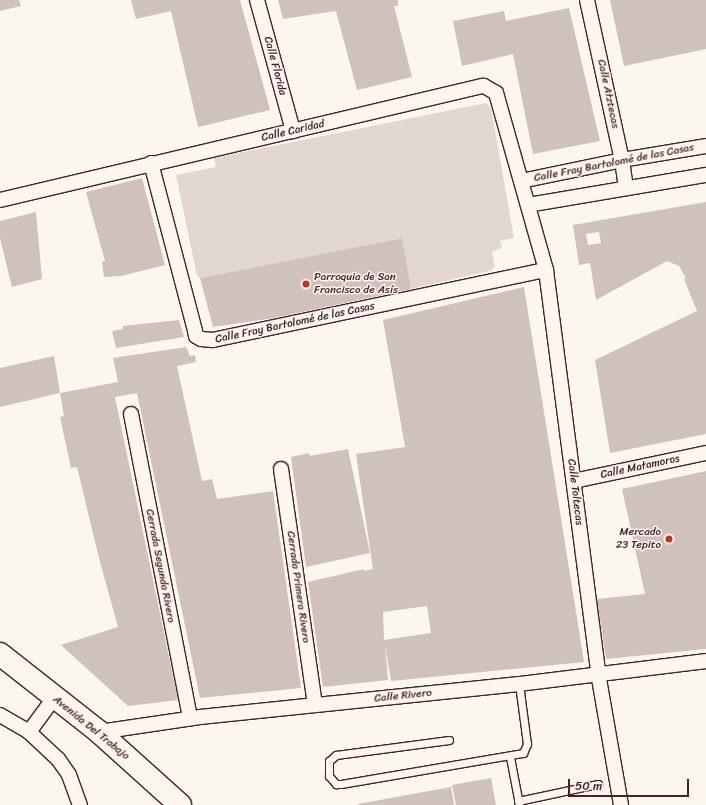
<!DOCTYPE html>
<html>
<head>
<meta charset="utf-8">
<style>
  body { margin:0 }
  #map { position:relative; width:706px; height:805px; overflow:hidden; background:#fbf7ec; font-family:Sriracha,sans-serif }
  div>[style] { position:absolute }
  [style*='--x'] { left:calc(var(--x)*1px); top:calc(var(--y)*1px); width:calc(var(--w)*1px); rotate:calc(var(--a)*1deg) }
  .green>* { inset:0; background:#e2d7d0 }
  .building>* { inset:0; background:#cfc2bc }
  .roads { filter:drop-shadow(1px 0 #4a1f2b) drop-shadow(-1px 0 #4a1f2b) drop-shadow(0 1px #4a1f2b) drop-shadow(0 -1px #4a1f2b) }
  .service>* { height:7px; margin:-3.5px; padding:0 3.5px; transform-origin:3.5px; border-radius:3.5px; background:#fbf7ec }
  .minor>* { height:14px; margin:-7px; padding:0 7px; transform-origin:7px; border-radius:7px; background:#fbf7ec }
  .primary>* { height:22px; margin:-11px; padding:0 11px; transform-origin:11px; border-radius:11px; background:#fbf7ec }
  .dots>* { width:11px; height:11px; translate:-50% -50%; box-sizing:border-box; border:2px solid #fbf7ec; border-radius:50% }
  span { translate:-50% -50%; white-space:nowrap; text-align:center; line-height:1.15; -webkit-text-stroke:3px #fbf7ec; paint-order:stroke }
  .street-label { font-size:11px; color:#4a1f2b }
  .poi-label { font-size:11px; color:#4a1f2b }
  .left { translate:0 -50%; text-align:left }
  .right { translate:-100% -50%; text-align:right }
  .scale { position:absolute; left:568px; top:779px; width:121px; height:18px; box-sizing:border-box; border:2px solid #4a1f2b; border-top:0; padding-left:5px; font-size:12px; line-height:14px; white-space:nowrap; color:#4a1f2b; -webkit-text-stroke:3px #fbf7ec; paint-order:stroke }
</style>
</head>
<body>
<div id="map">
  <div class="green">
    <div style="clip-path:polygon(486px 103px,491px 108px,514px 238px,500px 241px,502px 248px,492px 251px,495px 268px,492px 268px,493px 270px,411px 289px,401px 238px,200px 278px,197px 276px,176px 175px,216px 167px,214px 158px)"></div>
  </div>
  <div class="building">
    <div style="clip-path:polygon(0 0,19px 0,21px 6px,0 11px)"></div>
    <div style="clip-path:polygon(131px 0,240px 0,270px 110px,198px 127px,171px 11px,136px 19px)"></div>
    <div style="clip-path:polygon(278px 0,398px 0,398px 6px,394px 6px,412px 77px,357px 90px,336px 11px,283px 19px)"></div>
    <div style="clip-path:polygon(610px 0,706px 0,706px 49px,624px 66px)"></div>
    <div style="clip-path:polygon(569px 8px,600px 141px,533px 154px,513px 54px,462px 66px,453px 21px,504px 11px,506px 21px)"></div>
    <div style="clip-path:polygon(142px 178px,165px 265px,121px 276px,104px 277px,102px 262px,105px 261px,86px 192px)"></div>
    <div style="clip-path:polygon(evenodd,706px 202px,706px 434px,610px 453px,595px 360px,697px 311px,684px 279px,686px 278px,679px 266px,667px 261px,596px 300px,590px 263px,579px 265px,573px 225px,706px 202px,599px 232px,601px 243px,588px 245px,586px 234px,599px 232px)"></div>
    <div style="clip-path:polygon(36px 212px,42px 279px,12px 287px,0 238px,0 221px)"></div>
    <div style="clip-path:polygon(402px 238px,411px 289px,274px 318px,213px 327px,200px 278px)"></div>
    <div style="clip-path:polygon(evenodd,524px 287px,584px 662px,391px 681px,385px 645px,388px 680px,323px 687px,308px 582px,364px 569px,364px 571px,373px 569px,356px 454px,405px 447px,383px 320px,524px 287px,427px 606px,431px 633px,384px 640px,383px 612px,427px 606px)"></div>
    <div style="clip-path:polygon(179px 320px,184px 337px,116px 348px,112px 331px,123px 329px,123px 326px)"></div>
    <div style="clip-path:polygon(186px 347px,190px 356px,195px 355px,196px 362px,177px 366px,202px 481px,212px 479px,217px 499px,273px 491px,301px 688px,200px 698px,137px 393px,115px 397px,178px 700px,128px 706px,61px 645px,118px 627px,99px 558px,77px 467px,71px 468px,60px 417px,64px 416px,60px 393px,0 407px,0 368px,54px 356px,60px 393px,118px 382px,113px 358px)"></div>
    <div style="clip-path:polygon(348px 449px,370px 553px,306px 567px,291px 457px,309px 453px,310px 456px)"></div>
    <div style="clip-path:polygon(706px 471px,706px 649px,606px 659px,597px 599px,645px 594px,622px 489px)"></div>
    <div style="clip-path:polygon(491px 778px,496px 805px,456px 805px,452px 785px)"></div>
    <div style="clip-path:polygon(451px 787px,454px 805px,358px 805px,358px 804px)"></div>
  </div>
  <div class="roads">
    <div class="service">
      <div style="--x:449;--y:740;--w:114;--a:172.4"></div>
      <div style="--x:336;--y:755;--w:9;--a:139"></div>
      <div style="--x:329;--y:761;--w:15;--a:90"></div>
      <div style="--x:329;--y:776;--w:11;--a:49"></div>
      <div style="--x:336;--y:784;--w:5;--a:0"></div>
      <div style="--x:341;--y:784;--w:185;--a:-9.7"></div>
      <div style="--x:523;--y:753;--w:10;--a:-66"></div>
      <div style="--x:527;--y:744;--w:61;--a:-97.6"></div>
      <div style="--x:510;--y:757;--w:48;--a:79.2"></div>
      <div style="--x:518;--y:801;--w:82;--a:-12"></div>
    </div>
    <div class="minor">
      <div style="--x:257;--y:0;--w:136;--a:74.6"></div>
      <div style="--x:587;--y:0;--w:164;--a:77.7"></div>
      <div style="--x:622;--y:160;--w:28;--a:82"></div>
      <div style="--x:151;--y:163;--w:174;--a:75.3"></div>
      <div style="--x:195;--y:331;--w:5;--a:79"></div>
      <div style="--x:196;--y:336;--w:6;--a:31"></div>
      <div style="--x:201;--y:339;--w:12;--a:5"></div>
      <div style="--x:213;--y:340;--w:340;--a:-11.9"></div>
      <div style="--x:521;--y:181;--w:103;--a:-11.7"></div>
      <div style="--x:622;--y:160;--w:85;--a:-9.5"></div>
      <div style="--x:0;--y:200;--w:497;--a:-13.3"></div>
      <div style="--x:484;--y:86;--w:14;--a:30"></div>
      <div style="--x:496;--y:93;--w:184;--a:74.2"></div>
      <div style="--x:546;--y:270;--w:406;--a:82.6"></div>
      <div style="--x:598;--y:673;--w:134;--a:80.1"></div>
      <div style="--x:528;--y:205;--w:181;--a:-9.6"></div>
      <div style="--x:131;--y:414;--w:310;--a:79"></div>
      <div style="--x:281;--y:469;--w:238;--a:81.8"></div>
      <div style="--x:574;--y:481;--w:135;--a:-12"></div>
      <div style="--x:0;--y:715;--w:34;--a:30"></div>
      <div style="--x:29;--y:732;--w:40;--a:43"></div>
      <div style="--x:58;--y:759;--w:19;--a:55"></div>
      <div style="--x:69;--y:775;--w:32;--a:70"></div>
      <div style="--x:29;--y:732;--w:42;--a:-53.7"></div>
      <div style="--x:99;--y:732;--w:102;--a:-8.4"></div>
      <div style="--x:200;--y:717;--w:321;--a:-5.9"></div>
      <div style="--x:519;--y:684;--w:188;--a:-7"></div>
    </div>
    <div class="primary">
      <div style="--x:0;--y:654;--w:126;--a:38.2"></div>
      <div style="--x:99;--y:732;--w:109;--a:42"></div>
    </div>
  </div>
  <div class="dots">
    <div style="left:306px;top:284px;background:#c8321e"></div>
    <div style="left:669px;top:539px;background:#c8321e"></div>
  </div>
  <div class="street-label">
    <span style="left:275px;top:66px;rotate:75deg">Calle Florida</span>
    <span style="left:608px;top:94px;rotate:78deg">Calle Atztecas</span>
    <span style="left:293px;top:131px;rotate:-13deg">Calle Caridad</span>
    <span style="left:614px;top:163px;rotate:-11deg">Calle Fray Bartolomé de las Casas</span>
    <span style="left:295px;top:323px;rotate:-12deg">Calle Fray Bartolomé de las Casas</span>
    <span style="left:640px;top:467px;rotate:-12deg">Calle Matamoros</span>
    <span style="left:575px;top:492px;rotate:83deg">Calle Toltecas</span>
    <span style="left:160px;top:566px;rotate:79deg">Cerrada Segunda Rivero</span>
    <span style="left:298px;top:587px;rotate:82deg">Cerrada Primera Rivero</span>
    <span style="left:403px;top:696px;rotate:-6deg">Calle Rivero</span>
    <span style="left:91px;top:728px;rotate:39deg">Avenida Del Trabajo</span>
  </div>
  <div class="poi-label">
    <span class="left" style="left:314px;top:284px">Parroquia de San<br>Francisco de Asís</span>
    <span class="right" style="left:661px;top:539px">Mercado<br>23 Tepito</span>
  </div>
  <div class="scale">50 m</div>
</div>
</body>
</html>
